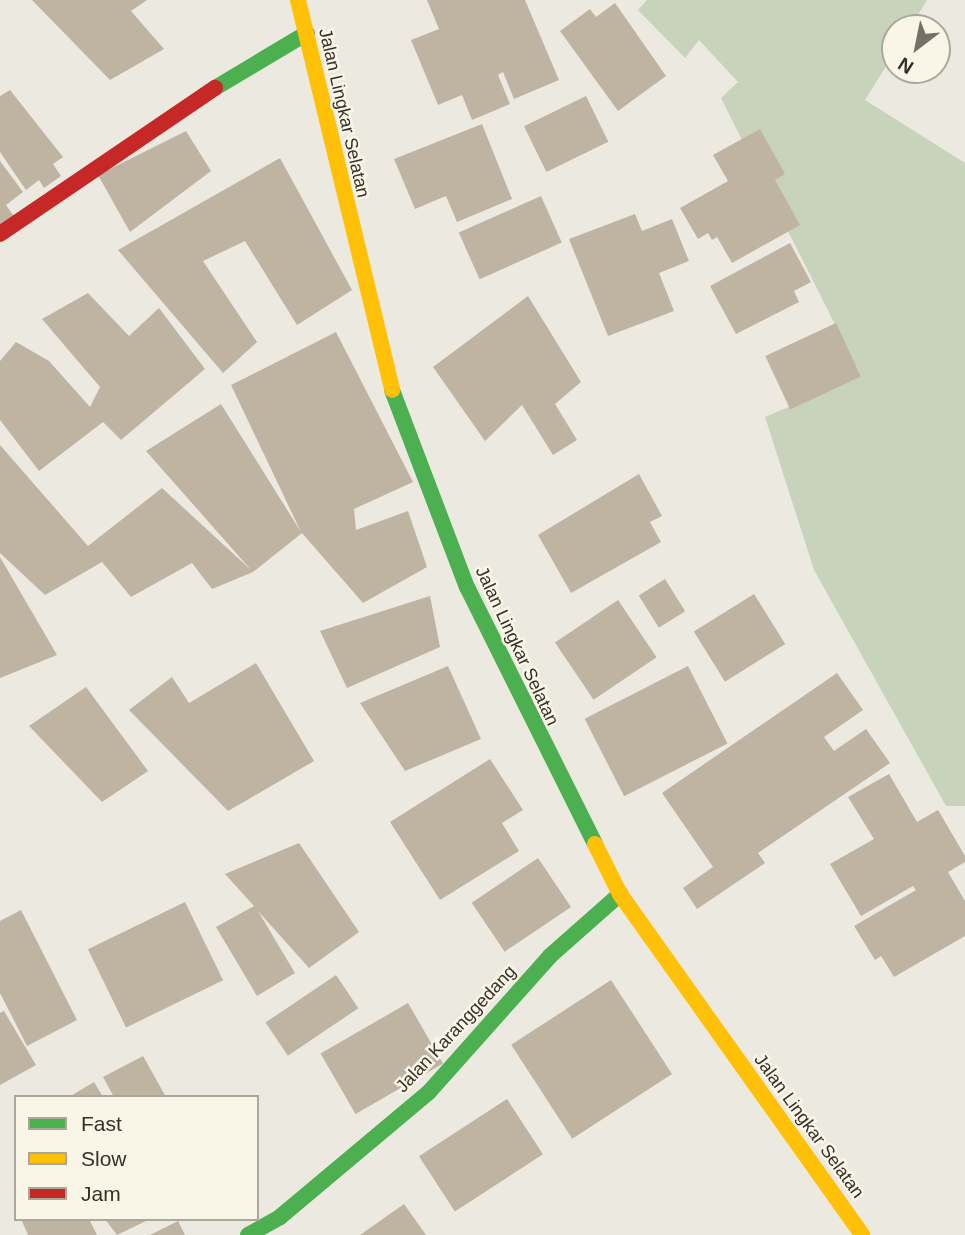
<!DOCTYPE html>
<html>
<head>
<meta charset="utf-8">
<style>
  body { margin:0 }
  #map { position:relative; width:965px; height:1235px; overflow:hidden; background:#eceae0; font-family:Arial,sans-serif }
  div>[style] { position:absolute }
  [style*='--x'] { left:calc(var(--x)*1px); top:calc(var(--y)*1px); width:calc(var(--w)*1px); rotate:calc(var(--a)*1deg) }
  .green>* { inset:0; background:#c7d3ba }
  .building>* { inset:0; background:#bfb3a2; transform-origin:0 0 }
  .fast>* { height:16px; margin:-8px; padding:0 8px; transform-origin:8px; border-radius:8px; background:#4caf50 }
  .slow>* { height:16px; margin:-8px; padding:0 8px; transform-origin:8px; border-radius:8px; background:#ffc107 }
  .jam>* { height:16px; margin:-8px; padding:0 8px; transform-origin:8px; border-radius:8px; background:#c62828 }
  span { translate:-50% -50%; white-space:nowrap; text-align:center; line-height:1.15; -webkit-text-stroke:5px #f9f6e7; paint-order:stroke }
  .street-label { font-size:18px; color:#363028 }
  .legend { position:absolute; left:14px; top:1095px; width:245px; height:126px; box-sizing:border-box; background:#f9f6e7; border:2px solid #aba79b; margin:0; padding:9px 12px; list-style:none; font-size:21px; color:#363028 }
  .legend li { display:flex; align-items:center; gap:14px; height:35px }
  .legend b { width:35px; border:2px solid #aba79b }
  .north { position:absolute; left:881px; top:14px; width:70px; height:70px; box-sizing:border-box; background:#f9f6e7; border:2px solid #aba79b; border-radius:50%; rotate:212deg; font-size:19px; font-weight:700; line-height:28px; text-align:center; color:#363028 }
  .north::after { content:''; display:block; margin:auto; width:24px; height:32px; background:#767168; clip-path:polygon(50% 0,100% 100%,50% 72%,0 100%) }
</style>
</head>
<body>
<div id="map">
  <div class="green">
    <div style="clip-path:polygon(647px 0,927px 0,910px 28px,895px 28px,895px 52px,865px 100px,965px 163px,965px 806px,946px 806px,814px 570px,765px 417px,861px 376px,721px 98px,738px 82px,699px 40px,685px 58px,638px 10px)"></div>
  </div>
  <div class="building">
    <div style="clip-path:polygon(32px 0,147px 0,131px 11px,164px 49px,110px 80px)"></div>
    <div style="clip-path:polygon(427px 0,525px 0,559px 80px,514px 99px,503px 72px,498px 75px,510px 104px,472px 120px,462px 95px,438px 105px,411px 40px,439px 29px)"></div>
    <div style="clip-path:polygon(615px 3px,666px 76px,618px 111px,560px 31px,590px 9px,596px 17px)"></div>
    <div style="clip-path:polygon(10px 90px,63px 157px,53px 164px,61px 176px,44px 188px,39px 180px,26px 190px,0 152px,0 96px)"></div>
    <div style="left:586px;top:96px;width:51px;height:69px;rotate:64deg"></div>
    <div style="clip-path:polygon(482px 124px,512px 199px,457px 222px,446px 196px,415px 209px,394px 159px)"></div>
    <div style="clip-path:polygon(760px 129px,785px 174px,775px 180px,800px 225px,732px 263px,717px 237px,712px 240px,708px 233px,698px 239px,680px 208px,728px 181px,713px 155px)"></div>
    <div style="clip-path:polygon(186px 131px,211px 171px,130px 232px,98px 175px)"></div>
    <div style="clip-path:polygon(280px 158px,352px 290px,297px 325px,245px 241px,203px 261px,257px 342px,223px 373px,118px 250px)"></div>
    <div style="clip-path:polygon(0 161px,23px 192px,6px 205px,15px 218px,0 228px)"></div>
    <div style="left:541px;top:196px;width:51px;height:90px;rotate:66deg"></div>
    <div style="clip-path:polygon(635px 214px,642px 231px,672px 219px,689px 261px,659px 273px,674px 311px,608px 336px,569px 239px)"></div>
    <div style="clip-path:polygon(790px 243px,811px 282px,794px 291px,799px 302px,736px 334px,710px 286px)"></div>
    <div style="clip-path:polygon(88px 293px,129px 336px,159px 308px,205px 369px,121px 440px,103px 422px,39px 471px,0 420px,0 361px,16px 342px,49px 361px,90px 407px,100px 387px,42px 319px)"></div>
    <div style="clip-path:polygon(528px 296px,581px 382px,555px 404px,577px 440px,553px 455px,522px 405px,485px 441px,433px 367px)"></div>
    <div style="left:836px;top:323px;width:59px;height:78px;rotate:65deg"></div>
    <div style="clip-path:polygon(336px 332px,413px 482px,354px 509px,356px 530px,408px 511px,427px 567px,363px 603px,302px 533px,253px 572px,212px 589px,192px 563px,131px 597px,102px 562px,45px 595px,0 553px,0 445px,88px 546px,162px 488px,251px 570px,146px 451px,221px 404px,301px 532px,231px 385px)"></div>
    <div style="clip-path:polygon(639px 474px,662px 516px,650px 522px,661px 542px,571px 593px,538px 535px)"></div>
    <div style="clip-path:polygon(0 557px,57px 655px,0 678px)"></div>
    <div style="left:665px;top:579px;width:38px;height:31px;rotate:58deg"></div>
    <div style="left:754px;top:594px;width:59px;height:71px;rotate:58deg"></div>
    <div style="clip-path:polygon(430px 596px,440px 647px,347px 688px,320px 631px)"></div>
    <div style="left:618px;top:600px;width:69px;height:76px;rotate:56deg"></div>
    <div style="clip-path:polygon(256px 663px,314px 761px,228px 811px,129px 710px,172px 677px,189px 703px)"></div>
    <div style="clip-path:polygon(448px 666px,481px 739px,405px 771px,360px 703px)"></div>
    <div style="left:688px;top:666px;width:87px;height:116px;rotate:63deg"></div>
    <div style="clip-path:polygon(837px 673px,863px 710px,824px 737px,834px 751px,866px 729px,890px 763px,758px 853px,765px 863px,697px 909px,683px 888px,713px 867px,662px 793px)"></div>
    <div style="clip-path:polygon(86px 687px,148px 771px,102px 802px,29px 726px)"></div>
    <div style="clip-path:polygon(490px 759px,523px 810px,502px 823px,519px 851px,440px 900px,390px 822px)"></div>
    <div style="clip-path:polygon(889px 774px,917px 822px,938px 810px,965px 856px,965px 862px,948px 872px,965px 901px,965px 936px,894px 977px,881px 956px,875px 960px,854px 926px,916px 890px,913px 886px,861px 916px,830px 864px,874px 839px,848px 797px)"></div>
    <div style="clip-path:polygon(299px 843px,359px 932px,309px 968px,258px 911px,295px 973px,257px 996px,216px 927px,254px 906px,225px 874px)"></div>
    <div style="left:538px;top:858px;width:59px;height:80px;rotate:56deg"></div>
    <div style="left:185px;top:902px;width:87px;height:108px;rotate:64deg"></div>
    <div style="clip-path:polygon(21px 910px,77px 1020px,27px 1046px,0 993px,0 921px)"></div>
    <div style="left:336px;top:975px;width:40px;height:85px;rotate:56deg"></div>
    <div style="left:611px;top:980px;width:112px;height:119px;rotate:57deg"></div>
    <div style="left:408px;top:1003px;width:70px;height:101px;rotate:60deg"></div>
    <div style="clip-path:polygon(4px 1011px,36px 1065px,0 1085px,0 1013px)"></div>
    <div style="clip-path:polygon(143px 1056px,166px 1097px,114px 1097px,103px 1077px)"></div>
    <div style="clip-path:polygon(94px 1082px,103px 1097px,69px 1097px)"></div>
    <div style="left:507px;top:1099px;width:66px;height:105px;rotate:57deg"></div>
    <div style="clip-path:polygon(404px 1204px,426px 1235px,360px 1235px)"></div>
    <div style="clip-path:polygon(21px 1219px,89px 1219px,97px 1235px,28px 1235px)"></div>
    <div style="clip-path:polygon(105px 1219px,150px 1219px,117px 1235px)"></div>
    <div style="clip-path:polygon(178px 1221px,185px 1235px,150px 1235px)"></div>
  </div>
  <div class="fast">
    <div style="--x:215;--y:88;--w:107;--a:-30.9"></div>
    <div style="--x:392;--y:390;--w:211;--a:69.2"></div>
    <div style="--x:467;--y:587;--w:287;--a:63.5"></div>
    <div style="--x:248;--y:1235;--w:37;--a:-29"></div>
    <div style="--x:280;--y:1217;--w:194;--a:-40"></div>
    <div style="--x:429;--y:1092;--w:182;--a:-48.3"></div>
    <div style="--x:550;--y:956;--w:94;--a:-41.5"></div>
  </div>
  <div class="slow">
    <div style="--x:298;--y:0;--w:401;--a:76.4"></div>
    <div style="--x:595;--y:844;--w:56;--a:63.4"></div>
    <div style="--x:620;--y:894;--w:418;--a:54.6"></div>
  </div>
  <div class="jam">
    <div style="--x:0;--y:234;--w:260;--a:-34.2"></div>
  </div>
  <div class="street-label">
    <span style="left:344px;top:113px;rotate:77deg">Jalan Lingkar Selatan</span>
    <span style="left:517px;top:646px;rotate:65deg">Jalan Lingkar Selatan</span>
    <span style="left:456px;top:1029px;rotate:-47deg">Jalan Karanggedang</span>
    <span style="left:809px;top:1126px;rotate:54deg">Jalan Lingkar Selatan</span>
  </div>
  <ul class="legend">
  <li><b style="height:9px;background:#4caf50"></b>Fast</li>
  <li><b style="height:9px;background:#ffc107"></b>Slow</li>
  <li><b style="height:9px;background:#c62828"></b>Jam</li>
  </ul>
  <div class="north">N</div>
</div>
</body>
</html>
